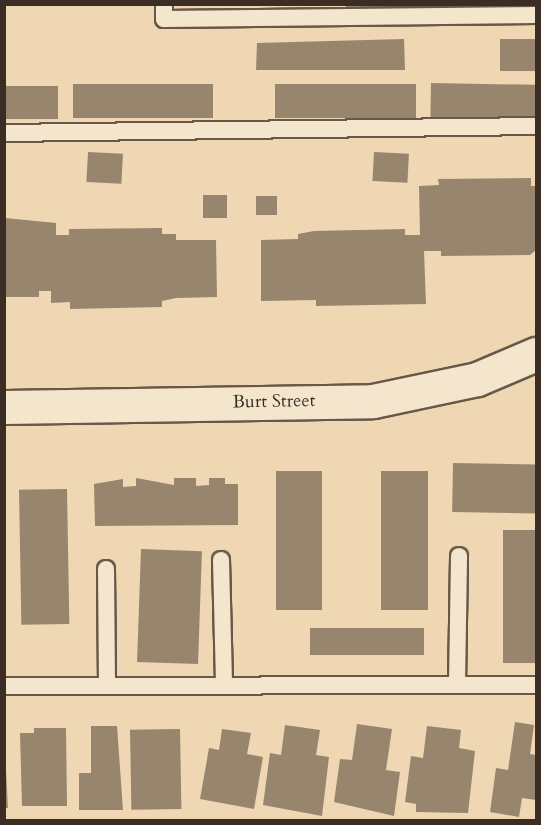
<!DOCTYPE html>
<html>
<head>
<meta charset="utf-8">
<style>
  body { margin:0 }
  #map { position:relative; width:541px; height:825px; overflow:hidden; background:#eed7b2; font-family:Cardo,serif }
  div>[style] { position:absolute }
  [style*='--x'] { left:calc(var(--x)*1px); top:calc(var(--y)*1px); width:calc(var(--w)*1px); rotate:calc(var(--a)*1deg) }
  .building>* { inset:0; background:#98856e; transform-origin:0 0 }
  .roads { filter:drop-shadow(2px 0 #685848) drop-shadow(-2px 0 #685848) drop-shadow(0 2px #685848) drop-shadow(0 -2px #685848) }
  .service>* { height:16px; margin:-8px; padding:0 8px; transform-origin:8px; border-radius:8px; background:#f4e5cd }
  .minor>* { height:33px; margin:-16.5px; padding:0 16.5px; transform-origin:16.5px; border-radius:16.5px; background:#f4e5cd }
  span { translate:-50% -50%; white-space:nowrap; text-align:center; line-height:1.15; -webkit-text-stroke:4.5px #f4e5cd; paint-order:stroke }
  .street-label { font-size:18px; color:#3b2d24 }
  .frame { position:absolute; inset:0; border:6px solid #3b2d24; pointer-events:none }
</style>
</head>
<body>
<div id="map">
  <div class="building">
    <div style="left:346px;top:4px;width:119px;height:5px"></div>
    <div style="clip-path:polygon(404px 39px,405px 70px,256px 70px,257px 43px)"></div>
    <div style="left:500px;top:39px;width:36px;height:32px"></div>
    <div style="left:431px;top:83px;width:105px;height:34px;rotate:1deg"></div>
    <div style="left:213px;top:84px;width:34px;height:140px;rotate:90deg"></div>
    <div style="left:275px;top:84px;width:141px;height:34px"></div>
    <div style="left:4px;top:86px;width:54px;height:33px"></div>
    <div style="left:88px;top:152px;width:35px;height:30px;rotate:3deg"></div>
    <div style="left:374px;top:152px;width:35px;height:29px;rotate:3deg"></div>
    <div style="clip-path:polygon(531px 178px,531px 186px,536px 186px,536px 250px,530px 255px,441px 256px,441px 251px,424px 251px,426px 304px,316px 306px,316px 300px,261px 301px,261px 240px,298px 239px,298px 234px,314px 231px,405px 229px,405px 235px,420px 235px,419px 186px,439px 185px,438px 179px)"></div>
    <div style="left:227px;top:195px;width:23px;height:24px;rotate:90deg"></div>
    <div style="left:256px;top:196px;width:21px;height:19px"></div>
    <div style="clip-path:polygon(5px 218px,56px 223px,56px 235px,69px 235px,69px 229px,162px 228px,162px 234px,176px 234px,176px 240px,216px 240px,217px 297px,176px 298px,162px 301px,162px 307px,70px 309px,70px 302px,51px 303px,51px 291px,39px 291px,39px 297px,5px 297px)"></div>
    <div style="left:453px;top:463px;width:83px;height:49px;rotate:1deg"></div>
    <div style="left:276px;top:471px;width:46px;height:139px"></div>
    <div style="left:381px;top:471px;width:47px;height:139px"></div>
    <div style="clip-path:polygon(136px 478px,174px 485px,174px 478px,196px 478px,196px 486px,209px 485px,209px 478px,225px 478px,225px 484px,238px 484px,238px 525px,95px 526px,94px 484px,123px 479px,123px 487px,136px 486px)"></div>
    <div style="left:67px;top:489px;width:135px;height:48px;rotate:89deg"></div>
    <div style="left:503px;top:530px;width:33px;height:133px"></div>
    <div style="left:141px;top:549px;width:61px;height:113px;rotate:2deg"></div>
    <div style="left:310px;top:628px;width:114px;height:27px"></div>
    <div style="clip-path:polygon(515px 722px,534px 725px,530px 754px,536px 755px,536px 800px,522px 798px,519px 817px,490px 812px,496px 768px,508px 770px)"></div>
    <div style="clip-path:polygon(357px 724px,392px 729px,386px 770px,400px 772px,394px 816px,334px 802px,340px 759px,352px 760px)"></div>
    <div style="clip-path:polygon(285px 725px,320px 730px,316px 755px,329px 757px,322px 816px,263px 805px,270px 753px,281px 755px)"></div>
    <div style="clip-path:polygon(91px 726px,117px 726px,123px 810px,79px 810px,79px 773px,91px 773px)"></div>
    <div style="clip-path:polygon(427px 726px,461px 730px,459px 748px,475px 751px,468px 813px,416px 812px,416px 804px,405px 802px,411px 756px,423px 758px)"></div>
    <div style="clip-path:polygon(34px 728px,66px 728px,67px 806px,22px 806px,20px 733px,34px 733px)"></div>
    <div style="left:180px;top:729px;width:80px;height:50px;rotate:89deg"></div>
    <div style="clip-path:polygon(222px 729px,251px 733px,247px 754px,263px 757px,254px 809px,200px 799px,209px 748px,219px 750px)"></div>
    <div style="clip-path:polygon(4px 771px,6px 771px,8px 808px,4px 808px)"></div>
  </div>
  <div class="roads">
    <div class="service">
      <div style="--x:164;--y:4;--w:15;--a:90"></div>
      <div style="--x:164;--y:19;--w:372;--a:-0.6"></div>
      <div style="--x:4;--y:133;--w:532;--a:-0.75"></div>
      <div style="--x:221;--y:560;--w:125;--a:88.6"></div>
      <div style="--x:106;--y:569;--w:117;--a:89.5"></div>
      <div style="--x:457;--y:685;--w:129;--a:-89.1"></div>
      <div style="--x:4;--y:686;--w:532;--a:-0.11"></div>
    </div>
    <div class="minor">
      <div style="--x:4;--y:407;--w:369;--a:-0.9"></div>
      <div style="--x:373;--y:401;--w:106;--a:-11.9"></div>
      <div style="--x:477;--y:379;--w:64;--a:-23"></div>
    </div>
  </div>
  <div class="street-label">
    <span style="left:274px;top:402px;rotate:-1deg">Burt Street</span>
  </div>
  <div class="frame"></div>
</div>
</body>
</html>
